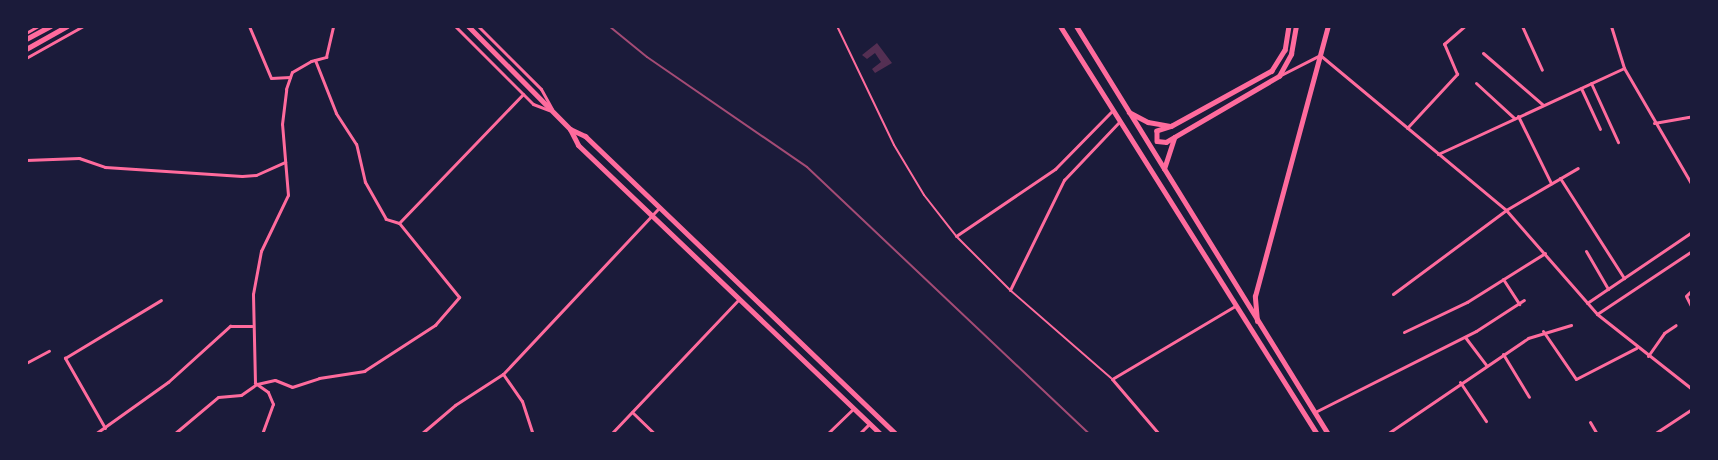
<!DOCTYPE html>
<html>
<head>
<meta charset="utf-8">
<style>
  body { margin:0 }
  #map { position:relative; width:1718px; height:460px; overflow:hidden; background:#1b1b3a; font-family:"Public Sans",sans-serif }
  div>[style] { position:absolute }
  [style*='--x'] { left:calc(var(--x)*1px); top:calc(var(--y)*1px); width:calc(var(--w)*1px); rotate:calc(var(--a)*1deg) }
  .building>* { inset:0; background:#542f53 }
  .service>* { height:2px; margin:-1px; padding:0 1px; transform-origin:1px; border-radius:1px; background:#ff6b9d }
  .minor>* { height:3px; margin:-1.5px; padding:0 1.5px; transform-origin:1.5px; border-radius:1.5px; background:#ff6b9d }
  .tertiary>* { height:4.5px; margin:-2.25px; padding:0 2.25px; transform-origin:2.25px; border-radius:2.25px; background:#ff6b9d }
  .secondary>* { height:5px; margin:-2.5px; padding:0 2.5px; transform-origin:2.5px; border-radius:2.5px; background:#ff6b9d }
  .primary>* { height:5px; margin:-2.5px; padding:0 2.5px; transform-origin:2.5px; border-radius:2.5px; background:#ff6b9d }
  .rail>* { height:2px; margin:-1px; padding:0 1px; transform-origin:1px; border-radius:1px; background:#a44b75 }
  span { translate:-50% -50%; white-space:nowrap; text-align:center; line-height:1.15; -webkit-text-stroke:4px #1b1b3a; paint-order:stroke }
  .frame { position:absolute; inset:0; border:28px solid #1b1b3a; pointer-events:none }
</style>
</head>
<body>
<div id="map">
  <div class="building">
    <div style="clip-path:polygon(877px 43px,892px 63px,875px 73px,872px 69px,881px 62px,875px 53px,867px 59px,862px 55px)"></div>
  </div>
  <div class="service">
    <div style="--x:837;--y:26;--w:132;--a:64.4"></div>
    <div style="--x:894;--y:145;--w:58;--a:59"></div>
    <div style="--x:924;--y:195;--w:52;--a:52"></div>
    <div style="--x:956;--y:236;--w:76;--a:45"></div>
    <div style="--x:1010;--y:290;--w:134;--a:41.1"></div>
  </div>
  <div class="minor">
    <div style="--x:249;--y:26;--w:56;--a:67.1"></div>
    <div style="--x:271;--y:78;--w:19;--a:-3"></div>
    <div style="--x:455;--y:26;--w:110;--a:45"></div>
    <div style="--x:533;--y:104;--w:17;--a:21"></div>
    <div style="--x:478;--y:26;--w:89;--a:45"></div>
    <div style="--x:541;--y:89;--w:23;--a:61"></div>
    <div style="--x:1522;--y:26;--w:48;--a:65.6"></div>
    <div style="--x:1611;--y:26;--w:44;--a:72.8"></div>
    <div style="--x:1624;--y:68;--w:135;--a:59.8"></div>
    <div style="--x:26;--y:33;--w:14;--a:-30"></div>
    <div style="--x:1483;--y:53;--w:79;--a:40.9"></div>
    <div style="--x:26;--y:58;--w:65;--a:-29.3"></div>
    <div style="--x:1279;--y:76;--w:46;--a:-27.1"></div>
    <div style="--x:1320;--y:55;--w:242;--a:39.8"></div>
    <div style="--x:1506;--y:210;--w:138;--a:48.8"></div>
    <div style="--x:1597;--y:314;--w:121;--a:38.3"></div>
    <div style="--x:1476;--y:83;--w:52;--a:42.6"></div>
    <div style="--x:1591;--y:83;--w:65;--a:65.4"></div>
    <div style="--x:1581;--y:88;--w:45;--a:65.1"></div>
    <div style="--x:1518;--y:116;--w:75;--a:63.8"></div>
    <div style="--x:1654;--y:123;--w:39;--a:-10"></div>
    <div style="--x:1407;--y:128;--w:74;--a:-47.2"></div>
    <div style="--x:1457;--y:74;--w:33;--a:-113"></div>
    <div style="--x:1444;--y:44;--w:28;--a:-41"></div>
    <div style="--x:1438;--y:154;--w:205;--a:-24.8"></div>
    <div style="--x:26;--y:160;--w:53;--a:-2.2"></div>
    <div style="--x:79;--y:158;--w:28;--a:19"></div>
    <div style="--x:105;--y:167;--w:137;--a:3.8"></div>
    <div style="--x:242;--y:176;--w:14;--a:-4"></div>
    <div style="--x:256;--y:175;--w:32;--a:-24"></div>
    <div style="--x:1560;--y:178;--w:119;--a:57.4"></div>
    <div style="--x:399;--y:223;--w:179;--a:-46.1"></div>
    <div style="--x:956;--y:236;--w:120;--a:-34.1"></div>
    <div style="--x:1055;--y:169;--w:83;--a:-45.5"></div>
    <div style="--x:1586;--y:251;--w:44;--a:59.9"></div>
    <div style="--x:1503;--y:279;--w:30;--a:57"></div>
    <div style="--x:1010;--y:290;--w:123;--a:-63.9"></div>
    <div style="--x:1064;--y:180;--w:81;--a:-46.5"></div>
    <div style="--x:1692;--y:290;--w:8;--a:135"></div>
    <div style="--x:1686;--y:296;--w:13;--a:63"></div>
    <div style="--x:1393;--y:294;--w:141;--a:-36.6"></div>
    <div style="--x:1506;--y:210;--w:83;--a:-30.3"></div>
    <div style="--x:1587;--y:303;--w:127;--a:-34.1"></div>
    <div style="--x:1597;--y:314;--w:114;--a:-33.6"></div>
    <div style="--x:1543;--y:331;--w:58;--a:55.5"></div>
    <div style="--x:1576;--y:379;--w:68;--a:-27.3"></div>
    <div style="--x:1404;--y:332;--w:70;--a:-25.5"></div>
    <div style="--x:1467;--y:302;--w:92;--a:-32.1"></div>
    <div style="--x:1465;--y:337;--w:35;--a:53"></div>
    <div style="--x:1503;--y:354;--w:50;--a:58.8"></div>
    <div style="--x:1648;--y:356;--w:28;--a:-55"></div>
    <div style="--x:1664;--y:333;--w:14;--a:-34"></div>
    <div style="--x:26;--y:363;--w:26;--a:-28"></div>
    <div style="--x:503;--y:374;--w:33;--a:55"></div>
    <div style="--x:522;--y:401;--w:35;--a:72"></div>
    <div style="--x:1460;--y:382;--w:47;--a:56.3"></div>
    <div style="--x:632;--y:412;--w:32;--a:44"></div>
    <div style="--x:1315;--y:412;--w:180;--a:-26.7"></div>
    <div style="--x:1476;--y:331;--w:57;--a:-32.9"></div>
    <div style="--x:1590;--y:422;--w:14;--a:60"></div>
    <div style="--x:105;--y:428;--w:81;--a:-119.7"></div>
    <div style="--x:65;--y:358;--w:112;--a:-31.1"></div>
    <div style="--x:95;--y:434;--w:90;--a:-35.5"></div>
    <div style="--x:168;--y:382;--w:84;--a:-42.1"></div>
    <div style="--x:230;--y:326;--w:22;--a:0"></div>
    <div style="--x:174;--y:434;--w:57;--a:-40.1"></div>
    <div style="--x:218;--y:397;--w:23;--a:-5"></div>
    <div style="--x:241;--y:395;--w:19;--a:-35"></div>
    <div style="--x:257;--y:384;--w:18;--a:-13"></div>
    <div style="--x:275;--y:380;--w:18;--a:22"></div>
    <div style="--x:292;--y:387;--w:28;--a:-18"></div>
    <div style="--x:319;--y:378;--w:46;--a:-8.8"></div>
    <div style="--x:364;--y:371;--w:85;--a:-32.9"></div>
    <div style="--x:435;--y:325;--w:37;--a:-49"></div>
    <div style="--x:459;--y:297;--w:95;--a:-129"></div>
    <div style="--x:399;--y:223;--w:14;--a:-163"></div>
    <div style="--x:386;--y:219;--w:43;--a:-119.6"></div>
    <div style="--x:365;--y:182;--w:39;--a:-103"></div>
    <div style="--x:356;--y:144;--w:37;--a:-123"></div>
    <div style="--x:336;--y:113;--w:57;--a:-111.6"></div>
    <div style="--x:262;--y:434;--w:32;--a:-70"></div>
    <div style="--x:273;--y:404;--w:13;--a:-113"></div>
    <div style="--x:268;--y:392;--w:16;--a:-145"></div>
    <div style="--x:255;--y:383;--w:89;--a:-91.3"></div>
    <div style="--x:253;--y:294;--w:44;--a:-79.5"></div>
    <div style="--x:261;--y:251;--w:62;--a:-64.3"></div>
    <div style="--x:288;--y:195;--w:71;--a:-94.8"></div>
    <div style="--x:282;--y:124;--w:35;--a:-83"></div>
    <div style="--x:286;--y:89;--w:18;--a:-71"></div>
    <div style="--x:292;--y:72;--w:22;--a:-30"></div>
    <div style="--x:311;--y:61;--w:16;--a:-15"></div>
    <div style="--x:326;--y:57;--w:32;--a:-77"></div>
    <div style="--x:421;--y:434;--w:45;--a:-40.5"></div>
    <div style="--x:455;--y:405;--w:57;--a:-32.9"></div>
    <div style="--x:503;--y:374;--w:228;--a:-46.8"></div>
    <div style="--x:611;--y:434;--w:186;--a:-46.5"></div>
    <div style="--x:827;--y:434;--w:36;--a:-44"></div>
    <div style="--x:859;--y:434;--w:14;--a:-45"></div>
    <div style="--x:1159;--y:434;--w:72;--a:-130.5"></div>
    <div style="--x:1112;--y:379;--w:143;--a:-30.7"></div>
    <div style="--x:1387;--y:434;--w:171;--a:-34.2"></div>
    <div style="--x:1528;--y:338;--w:45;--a:-16.8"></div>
    <div style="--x:1654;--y:434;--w:45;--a:-33.3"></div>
  </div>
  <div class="tertiary">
    <div style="--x:1289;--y:26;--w:24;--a:99"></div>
    <div style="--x:1285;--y:50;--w:25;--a:122"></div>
    <div style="--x:1272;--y:71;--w:114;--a:151.2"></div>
    <div style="--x:1172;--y:126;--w:16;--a:162"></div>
    <div style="--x:1157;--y:131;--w:10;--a:90"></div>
    <div style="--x:1157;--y:141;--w:9;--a:6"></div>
    <div style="--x:1166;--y:142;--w:131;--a:-30.3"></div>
    <div style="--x:1279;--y:76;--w:25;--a:-61"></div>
    <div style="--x:1291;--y:54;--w:28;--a:-80"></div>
    <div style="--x:1129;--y:112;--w:21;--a:28"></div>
    <div style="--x:1148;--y:122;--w:22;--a:10"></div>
    <div style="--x:1164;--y:169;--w:33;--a:-72"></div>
  </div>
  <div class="secondary">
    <div style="--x:1257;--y:321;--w:25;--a:-95"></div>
    <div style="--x:1255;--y:296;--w:280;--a:-74.9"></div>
  </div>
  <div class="primary">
    <div style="--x:468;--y:26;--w:145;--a:45.3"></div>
    <div style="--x:570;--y:129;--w:18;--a:63"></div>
    <div style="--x:578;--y:145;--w:418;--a:43.7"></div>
    <div style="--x:1060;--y:26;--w:482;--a:57.8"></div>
    <div style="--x:1076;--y:26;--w:480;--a:58.3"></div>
    <div style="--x:26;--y:39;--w:27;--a:-28"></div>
    <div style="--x:26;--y:49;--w:47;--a:-29.3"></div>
    <div style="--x:570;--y:129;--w:17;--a:25"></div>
    <div style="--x:585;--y:136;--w:431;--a:43.8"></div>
  </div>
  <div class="rail">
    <div style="--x:609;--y:26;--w:49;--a:39.2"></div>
    <div style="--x:647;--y:57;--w:194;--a:34.5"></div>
    <div style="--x:807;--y:167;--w:388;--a:43.4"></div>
  </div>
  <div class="frame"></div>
</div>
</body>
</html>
